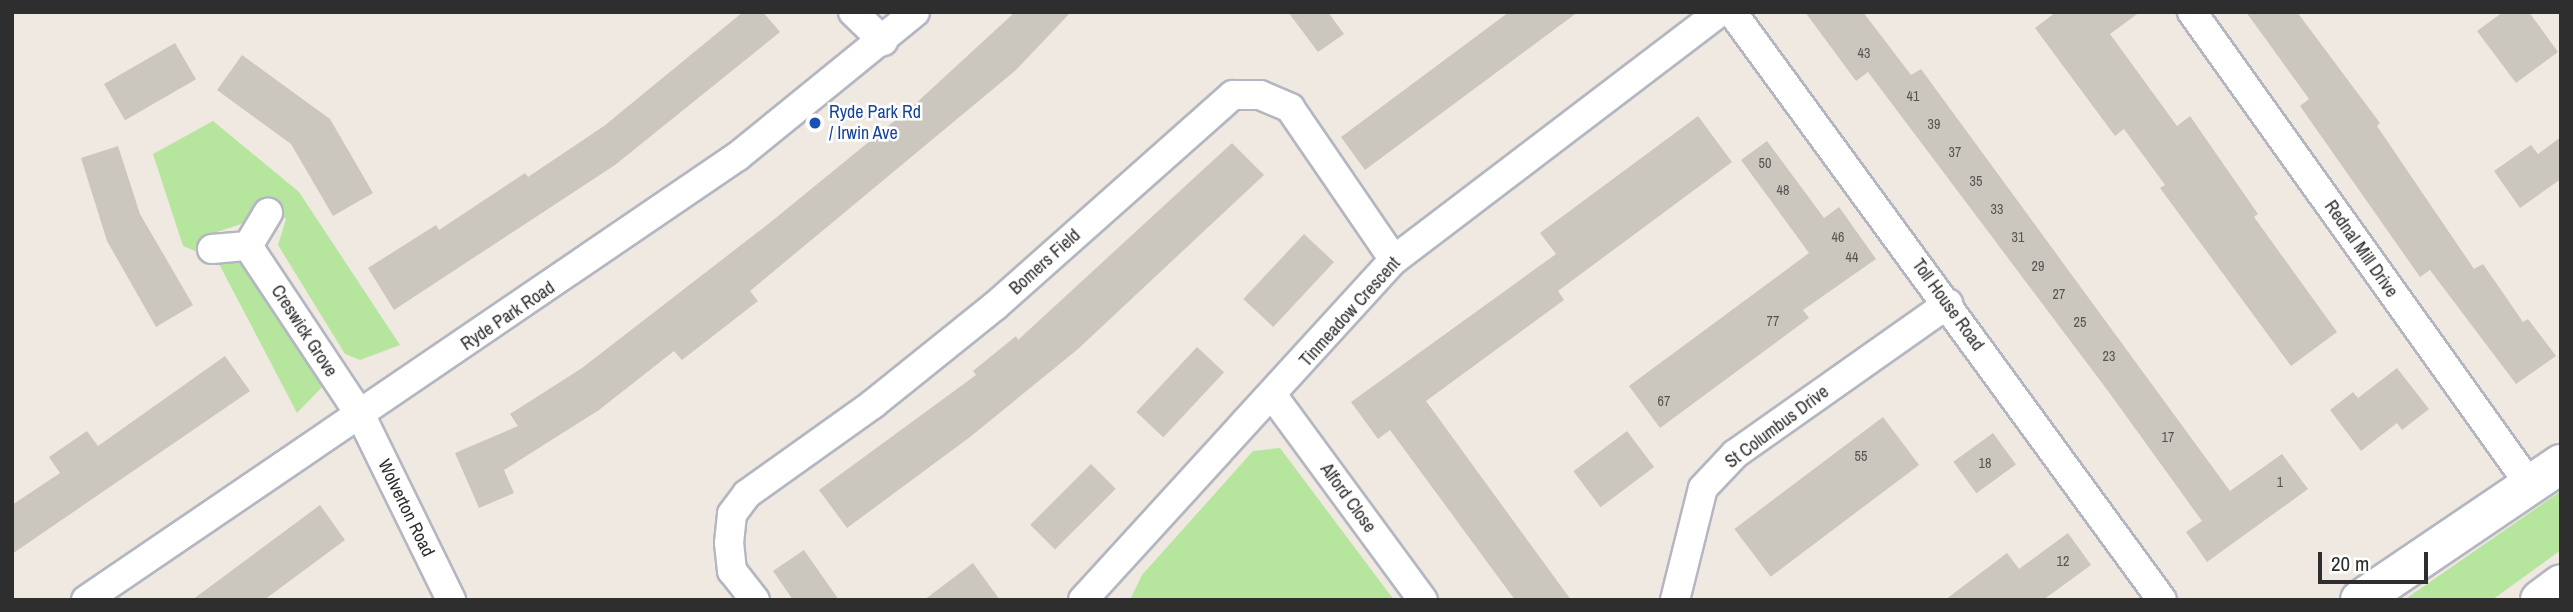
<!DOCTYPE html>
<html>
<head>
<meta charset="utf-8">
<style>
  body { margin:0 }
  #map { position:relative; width:2573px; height:612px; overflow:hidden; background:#efe9e1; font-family:"Archivo Narrow",sans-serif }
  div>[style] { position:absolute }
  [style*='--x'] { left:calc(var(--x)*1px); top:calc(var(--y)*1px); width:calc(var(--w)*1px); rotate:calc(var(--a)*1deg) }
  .green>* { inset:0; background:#b6e59e }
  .building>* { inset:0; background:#cbc7bf; transform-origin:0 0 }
  .roads { filter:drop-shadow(2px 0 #b4b7c1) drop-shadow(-2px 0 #b4b7c1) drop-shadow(0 2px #b4b7c1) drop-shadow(0 -2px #b4b7c1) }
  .street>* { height:28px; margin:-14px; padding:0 14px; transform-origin:14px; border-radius:14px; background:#fff }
  .secondary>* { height:38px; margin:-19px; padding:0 19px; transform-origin:19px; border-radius:19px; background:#fff }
  .dots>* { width:19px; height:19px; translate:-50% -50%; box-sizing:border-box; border:4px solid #fff; border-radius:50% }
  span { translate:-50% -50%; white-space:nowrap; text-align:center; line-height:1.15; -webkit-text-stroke:5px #fff; paint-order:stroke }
  .number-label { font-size:14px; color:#555452 }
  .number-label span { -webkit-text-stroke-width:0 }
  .transit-label { font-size:18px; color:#164399 }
  .left { translate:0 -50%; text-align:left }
  .street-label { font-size:18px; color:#2e2e2e }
  .frame { position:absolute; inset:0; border:14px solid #2e2e2e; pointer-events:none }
  .scale { position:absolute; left:2318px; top:552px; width:110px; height:32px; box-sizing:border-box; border:4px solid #2e2e2e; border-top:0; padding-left:9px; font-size:21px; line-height:24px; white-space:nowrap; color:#2e2e2e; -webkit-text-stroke:5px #fff; paint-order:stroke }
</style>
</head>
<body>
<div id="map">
  <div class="green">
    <div style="clip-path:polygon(213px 121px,299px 192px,400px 345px,360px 360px,345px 354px,278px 245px,286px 219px,262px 205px,244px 223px,217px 232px,230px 258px,247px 260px,327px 382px,297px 413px,217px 260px,183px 246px,153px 154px)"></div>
    <div style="clip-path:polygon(1280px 448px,1394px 600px,1130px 600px,1142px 575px,1253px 451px)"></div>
    <div style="clip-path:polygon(2561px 491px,2561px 550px,2492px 600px,2404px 600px)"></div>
  </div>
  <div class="building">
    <div style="clip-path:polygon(743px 12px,763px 12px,780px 32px,615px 165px,394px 310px,368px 268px,436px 225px,439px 230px,525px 173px,528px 177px,604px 126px)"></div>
    <div style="clip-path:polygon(1015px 12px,1071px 12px,1016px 70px,750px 291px,758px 301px,682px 360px,674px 351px,599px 410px,504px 470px,514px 493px,479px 508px,455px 453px,518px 426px,510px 414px,582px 368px,772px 221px,914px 105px)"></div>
    <div style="clip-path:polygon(1288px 12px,1328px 12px,1344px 34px,1318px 52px)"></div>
    <div style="clip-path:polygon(1509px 12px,1578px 12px,1365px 170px,1341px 137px)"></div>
    <div style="clip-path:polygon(1805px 12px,1863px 12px,1911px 75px,1921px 69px,2230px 491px,2282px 454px,2308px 489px,2207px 562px,2186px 532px,2202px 521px,2108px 391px,1868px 72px,1856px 81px)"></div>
    <div style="clip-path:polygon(2056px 12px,2140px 12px,2110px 34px,2177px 126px,2190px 116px,2258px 214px,2254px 217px,2337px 332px,2291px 366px,2160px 188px,2165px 185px,2124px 129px,2115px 136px,2035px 28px)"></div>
    <div style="clip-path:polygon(2246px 12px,2297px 12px,2380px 123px,2377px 126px,2474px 269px,2483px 264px,2523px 322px,2528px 319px,2556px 356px,2516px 384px,2430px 270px,2420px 277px,2300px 106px,2309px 99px)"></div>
    <div style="clip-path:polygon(2503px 12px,2529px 12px,2558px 52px,2516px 83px,2477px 31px)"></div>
    <div style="left:175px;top:43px;width:42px;height:82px;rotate:60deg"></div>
    <div style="clip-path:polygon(242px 55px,330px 119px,373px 193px,333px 216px,291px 144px,217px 90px)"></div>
    <div style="clip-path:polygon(1698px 116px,1732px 162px,1558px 291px,1564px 300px,1426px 401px,1571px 600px,1515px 600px,1390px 430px,1378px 439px,1351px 402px,1556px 254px,1540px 233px)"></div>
    <div style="clip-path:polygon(2561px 137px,2561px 179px,2520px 208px,2494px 171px,2531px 145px,2538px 154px)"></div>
    <div style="clip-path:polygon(1767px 141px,1824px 218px,1839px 207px,1876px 259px,1803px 310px,1809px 318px,1660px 428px,1629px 386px,1809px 253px,1741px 160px)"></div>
    <div style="clip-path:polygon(1232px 143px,1264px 175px,1078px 349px,970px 437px,847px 528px,819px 490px,976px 375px,973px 371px,1016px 336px,1018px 340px)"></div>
    <div style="clip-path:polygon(118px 146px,140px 214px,193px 305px,156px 327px,107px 241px,81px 158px)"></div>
    <div style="left:1304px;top:234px;width:41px;height:89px;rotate:43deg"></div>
    <div style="left:1197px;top:347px;width:37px;height:89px;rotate:43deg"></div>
    <div style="clip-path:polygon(225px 356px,250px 391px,12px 554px,12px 505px,60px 473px,49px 457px,87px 431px,98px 446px)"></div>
    <div style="clip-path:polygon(2397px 368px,2429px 409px,2402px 430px,2397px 423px,2361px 451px,2330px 410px,2353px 392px,2358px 398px)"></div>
    <div style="left:1883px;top:417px;width:60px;height:186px;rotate:53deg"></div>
    <div style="left:1627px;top:431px;width:45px;height:67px;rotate:53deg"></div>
    <div style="left:1993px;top:433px;width:39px;height:49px;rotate:54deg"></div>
    <div style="left:1091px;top:464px;width:35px;height:86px;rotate:45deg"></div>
    <div style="clip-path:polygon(320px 505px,345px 540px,264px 600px,192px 600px)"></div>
    <div style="clip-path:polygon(2068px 533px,2091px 565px,2043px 600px,1945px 600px,2007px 553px,2019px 569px)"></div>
    <div style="clip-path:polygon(804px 550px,839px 600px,793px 600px,773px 571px)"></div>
    <div style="clip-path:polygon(973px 563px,1000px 600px,924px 600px)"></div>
  </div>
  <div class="roads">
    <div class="street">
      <div style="--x:853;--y:12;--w:42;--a:44"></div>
      <div style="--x:1732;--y:12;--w:728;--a:53.82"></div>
      <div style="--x:2192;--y:12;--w:581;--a:54.45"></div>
      <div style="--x:248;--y:246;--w:204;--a:56.4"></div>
      <div style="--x:361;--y:416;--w:205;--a:63.9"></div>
      <div style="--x:212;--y:249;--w:36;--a:-5"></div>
      <div style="--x:248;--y:246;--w:39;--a:-59"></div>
      <div style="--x:1273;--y:396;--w:253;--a:53.7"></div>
      <div style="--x:86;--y:600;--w:789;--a:-34.25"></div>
      <div style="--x:738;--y:156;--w:228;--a:-39.1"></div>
      <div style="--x:755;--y:600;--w:37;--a:-128"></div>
      <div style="--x:732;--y:571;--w:28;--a:-96"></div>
      <div style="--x:729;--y:543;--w:29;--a:-84"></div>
      <div style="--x:732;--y:514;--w:25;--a:-53"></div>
      <div style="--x:747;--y:494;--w:155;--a:-35.5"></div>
      <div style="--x:873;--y:404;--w:156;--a:-38.8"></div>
      <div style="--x:995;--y:306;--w:318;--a:-41.6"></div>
      <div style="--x:1233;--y:95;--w:27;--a:0"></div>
      <div style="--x:1260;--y:95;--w:33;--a:23"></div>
      <div style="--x:1290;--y:108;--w:184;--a:55.6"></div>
      <div style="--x:1083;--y:600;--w:461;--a:-47.6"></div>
      <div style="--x:1394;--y:260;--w:410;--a:-37.3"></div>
      <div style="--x:1675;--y:600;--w:115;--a:-76"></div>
      <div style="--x:1703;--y:488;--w:47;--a:-46.7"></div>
      <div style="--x:1735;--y:454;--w:261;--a:-35.2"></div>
    </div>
    <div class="secondary">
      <div style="--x:2360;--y:600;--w:243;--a:-34.1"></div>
      <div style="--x:2540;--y:600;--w:26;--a:-37"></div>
    </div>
  </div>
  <div class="dots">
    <div style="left:815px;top:123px;background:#1a4fb4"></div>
  </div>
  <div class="number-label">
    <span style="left:1864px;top:53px">43</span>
    <span style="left:1913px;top:96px">41</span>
    <span style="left:1934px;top:124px">39</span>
    <span style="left:1955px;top:152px">37</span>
    <span style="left:1765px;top:163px">50</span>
    <span style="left:1976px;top:181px">35</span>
    <span style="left:1783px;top:190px">48</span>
    <span style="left:1997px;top:209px">33</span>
    <span style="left:1838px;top:237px">46</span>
    <span style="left:2018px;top:237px">31</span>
    <span style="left:1852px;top:257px">44</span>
    <span style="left:2038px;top:266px">29</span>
    <span style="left:2059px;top:294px">27</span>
    <span style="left:1773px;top:321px">77</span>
    <span style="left:2080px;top:322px">25</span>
    <span style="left:2109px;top:356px">23</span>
    <span style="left:1664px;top:401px">67</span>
    <span style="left:2168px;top:437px">17</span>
    <span style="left:1861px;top:456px">55</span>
    <span style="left:1985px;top:463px">18</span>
    <span style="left:2280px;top:482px">1</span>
    <span style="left:2063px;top:561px">12</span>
  </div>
  <div class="transit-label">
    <span class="left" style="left:829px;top:123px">Ryde Park Rd<br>/ Irwin Ave</span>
  </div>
  <div class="street-label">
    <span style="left:2361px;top:249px;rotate:55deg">Rednal Mill Drive</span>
    <span style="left:1045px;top:262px;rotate:-42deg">Bomers Field</span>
    <span style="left:1948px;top:305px;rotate:54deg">Toll House Road</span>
    <span style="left:1350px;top:312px;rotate:-48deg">Tinmeadow Crescent</span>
    <span style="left:508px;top:316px;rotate:-34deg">Ryde Park Road</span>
    <span style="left:304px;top:331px;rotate:57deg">Creswick Grove</span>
    <span style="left:1777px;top:427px;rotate:-37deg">St Columbus Drive</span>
    <span style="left:1348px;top:498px;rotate:54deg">Alford Close</span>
    <span style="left:406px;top:508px;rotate:64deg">Wolverton Road</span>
  </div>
  <div class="frame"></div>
  <div class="scale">20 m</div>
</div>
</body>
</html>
